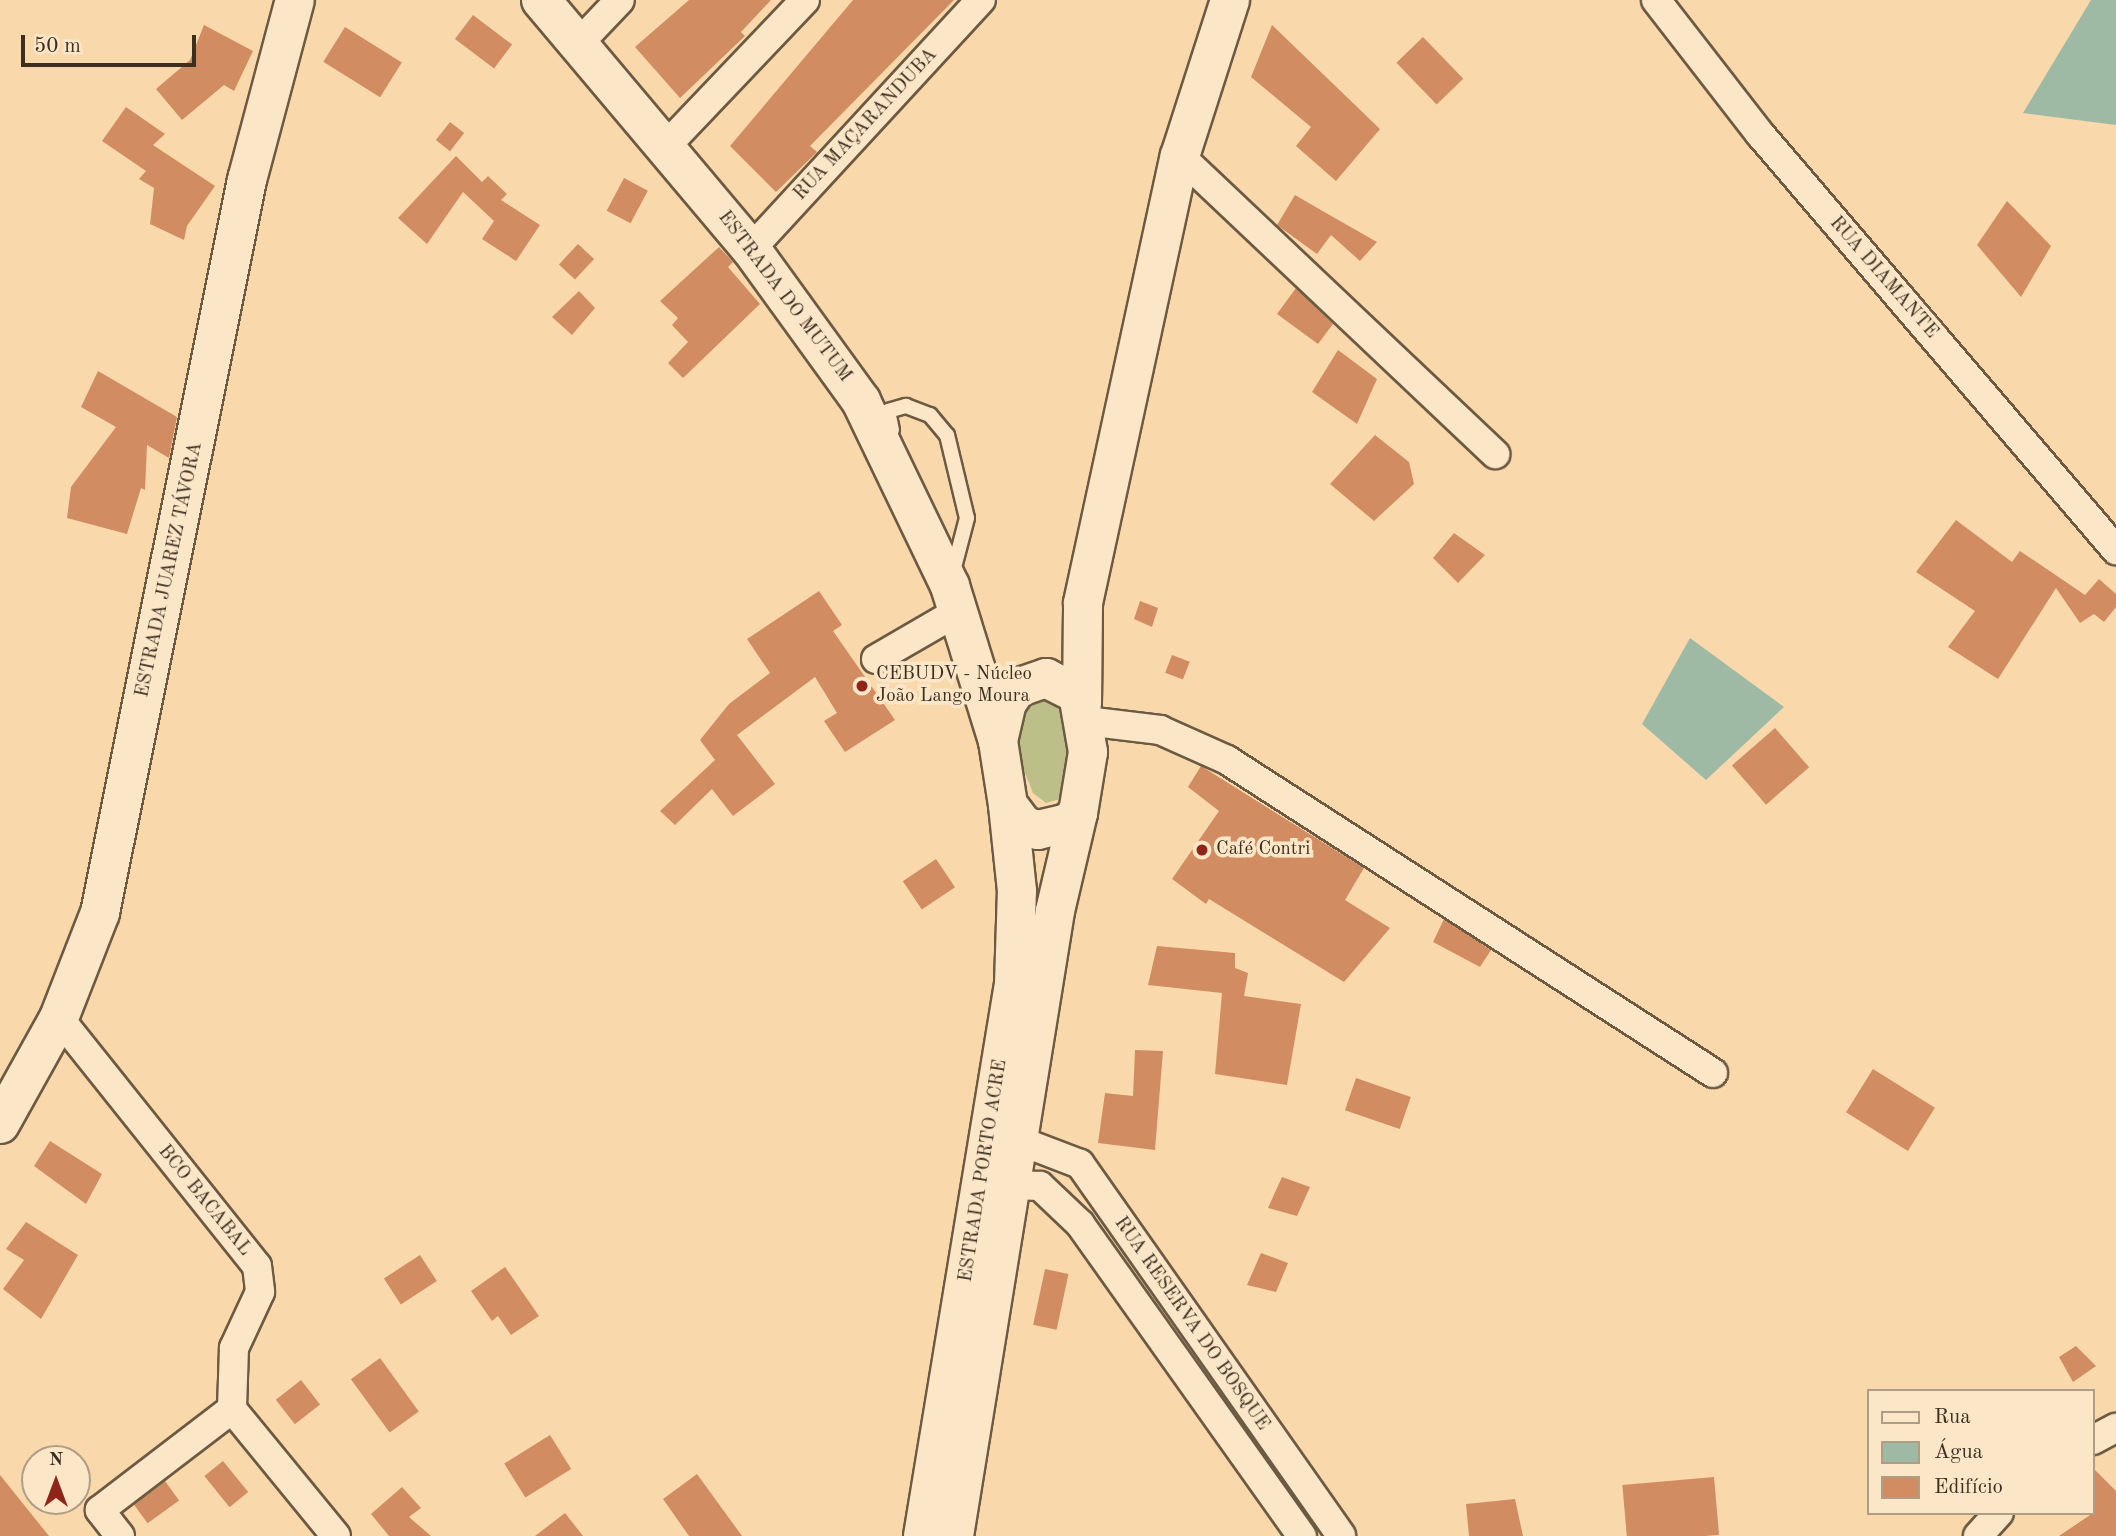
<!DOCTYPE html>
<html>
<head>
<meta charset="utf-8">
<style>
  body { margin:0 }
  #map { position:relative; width:2116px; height:1536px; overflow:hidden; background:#f9d9ab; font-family:"Old Standard TT",serif }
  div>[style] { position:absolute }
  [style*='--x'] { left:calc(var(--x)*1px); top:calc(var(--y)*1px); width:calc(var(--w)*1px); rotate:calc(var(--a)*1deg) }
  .green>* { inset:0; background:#bdbf89 }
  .water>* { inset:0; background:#9ebaa5 }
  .building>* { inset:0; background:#d18d61; transform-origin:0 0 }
  .roads { filter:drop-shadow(2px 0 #6c5a43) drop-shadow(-2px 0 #6c5a43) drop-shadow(0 2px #6c5a43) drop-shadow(0 -2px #6c5a43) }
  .lane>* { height:14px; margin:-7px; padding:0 7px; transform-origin:7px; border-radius:7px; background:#fbe6c8 }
  .street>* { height:28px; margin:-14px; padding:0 14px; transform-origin:14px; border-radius:14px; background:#fbe6c8 }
  .secondary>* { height:38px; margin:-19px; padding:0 19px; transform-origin:19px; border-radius:19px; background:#fbe6c8 }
  .dots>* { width:19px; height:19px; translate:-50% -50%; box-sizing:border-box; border:4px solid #fbe6c8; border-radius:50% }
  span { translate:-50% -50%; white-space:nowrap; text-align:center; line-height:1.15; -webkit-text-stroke:7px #fbe6c8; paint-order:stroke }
  .street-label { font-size:19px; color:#3d2f20 }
  .poi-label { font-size:19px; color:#3d2f20 }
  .left { translate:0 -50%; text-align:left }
  .legend { position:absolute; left:1867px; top:1389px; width:228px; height:126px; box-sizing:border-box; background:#fbe6c8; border:2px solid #af9d85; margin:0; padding:9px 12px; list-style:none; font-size:21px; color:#3d2f20 }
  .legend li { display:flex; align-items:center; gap:14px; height:35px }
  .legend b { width:35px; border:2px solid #af9d85 }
  .north { position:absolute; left:21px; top:1445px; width:70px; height:70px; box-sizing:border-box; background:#fbe6c8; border:2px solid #af9d85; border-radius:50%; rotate:0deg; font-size:19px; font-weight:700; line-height:28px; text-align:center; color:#3d2f20 }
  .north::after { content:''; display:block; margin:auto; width:24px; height:32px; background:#8f2418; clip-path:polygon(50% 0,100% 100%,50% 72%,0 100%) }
  .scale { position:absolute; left:21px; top:35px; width:175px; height:32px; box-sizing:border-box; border:4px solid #3d2f20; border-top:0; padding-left:9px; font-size:21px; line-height:24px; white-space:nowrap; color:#3d2f20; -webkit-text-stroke:5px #fbe6c8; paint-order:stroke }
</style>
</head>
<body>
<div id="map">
  <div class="green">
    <div style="clip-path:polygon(1046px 694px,1059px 702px,1070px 718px,1068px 788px,1060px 799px,1046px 803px,1033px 793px,1015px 748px,1017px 718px,1029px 700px)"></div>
  </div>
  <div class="water">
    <div style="clip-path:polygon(2091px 0,2116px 0,2116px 125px,2023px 113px)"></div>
    <div style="clip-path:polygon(1690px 638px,1784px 707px,1706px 780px,1642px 724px)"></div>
  </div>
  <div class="building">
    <div style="clip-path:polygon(689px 0,771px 0,741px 32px,745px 36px,680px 98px,635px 47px)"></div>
    <div style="clip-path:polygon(853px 0,954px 0,810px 146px,817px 152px,776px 192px,730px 146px)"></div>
    <div style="left:473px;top:15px;width:49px;height:30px;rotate:37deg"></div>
    <div style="clip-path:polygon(204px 25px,253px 51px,234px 91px,224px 85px,182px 120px,156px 89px,190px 60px)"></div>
    <div style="clip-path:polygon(1272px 25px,1380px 129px,1336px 181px,1296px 146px,1311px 127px,1251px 77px)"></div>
    <div style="left:345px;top:27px;width:67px;height:41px;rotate:32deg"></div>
    <div style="left:1423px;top:37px;width:58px;height:37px;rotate:46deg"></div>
    <div style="clip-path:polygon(126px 107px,165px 134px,153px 145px,215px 186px,187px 226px,184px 240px,150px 224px,154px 188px,139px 179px,146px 171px,102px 141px)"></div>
    <div style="left:450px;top:122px;width:18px;height:23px;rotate:38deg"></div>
    <div style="clip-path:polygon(456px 156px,482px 182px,488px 176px,507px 194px,501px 200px,540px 225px,516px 261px,482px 239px,494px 221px,463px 192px,427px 244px,398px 218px)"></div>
    <div style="left:624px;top:178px;width:27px;height:37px;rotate:28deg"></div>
    <div style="clip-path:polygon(1295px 195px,1326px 213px,1377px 242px,1360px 261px,1331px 235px,1317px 254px,1277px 225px)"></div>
    <div style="clip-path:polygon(2007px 201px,2051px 246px,2021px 297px,1977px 245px)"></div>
    <div style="left:578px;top:244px;width:22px;height:28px;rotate:43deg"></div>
    <div style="clip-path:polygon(719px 247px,733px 262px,728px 267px,760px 304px,683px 378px,668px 363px,688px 342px,672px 325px,678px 318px,660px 301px)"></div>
    <div style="clip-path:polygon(1296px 288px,1333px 324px,1318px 344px,1277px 314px)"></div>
    <div style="clip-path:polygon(579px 291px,595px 308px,572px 335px,552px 317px)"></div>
    <div style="clip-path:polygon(1338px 350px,1377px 379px,1357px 424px,1312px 392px)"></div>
    <div style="clip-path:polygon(98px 371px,177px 417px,169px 458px,147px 445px,145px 490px,141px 488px,127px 534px,67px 518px,71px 487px,116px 427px,81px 407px)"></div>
    <div style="clip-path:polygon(1375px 435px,1409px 462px,1414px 484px,1374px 521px,1330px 484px)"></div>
    <div style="clip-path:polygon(1956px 520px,2012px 562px,2020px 551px,2085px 595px,2099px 579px,2116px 594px,2116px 607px,2104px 622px,2094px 614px,2080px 623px,2056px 588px,1998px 679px,1948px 647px,1975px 611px,1916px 572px)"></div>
    <div style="clip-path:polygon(1454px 533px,1485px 555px,1458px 583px,1433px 558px)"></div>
    <div style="clip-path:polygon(819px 591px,842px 625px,833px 631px,895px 720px,845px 752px,824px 721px,837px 713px,815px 677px,737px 735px,775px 784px,733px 816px,712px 789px,675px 825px,660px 811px,715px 760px,700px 740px,729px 704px,770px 673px,747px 639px)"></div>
    <div style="clip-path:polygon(1140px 601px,1158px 608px,1152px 627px,1134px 619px)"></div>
    <div style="left:1172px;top:655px;width:19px;height:19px;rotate:21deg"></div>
    <div style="left:1775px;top:728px;width:52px;height:57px;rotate:49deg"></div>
    <div style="clip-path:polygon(1201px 766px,1364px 868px,1345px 900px,1390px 928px,1344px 982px,1209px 899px,1206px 904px,1172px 879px,1219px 811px,1188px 787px)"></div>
    <div style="left:936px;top:859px;width:34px;height:40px;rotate:56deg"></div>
    <div style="clip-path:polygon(1444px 919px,1491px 950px,1480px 967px,1433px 942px)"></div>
    <div style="clip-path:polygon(1157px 946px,1235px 953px,1235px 968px,1248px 973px,1244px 996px,1301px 1004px,1287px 1085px,1215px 1074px,1222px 993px,1148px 985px)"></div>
    <div style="clip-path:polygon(1135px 1050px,1163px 1051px,1155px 1150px,1098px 1143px,1105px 1093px,1133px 1096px)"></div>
    <div style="left:1873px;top:1069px;width:73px;height:51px;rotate:32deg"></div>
    <div style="left:1356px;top:1078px;width:58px;height:34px;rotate:19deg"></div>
    <div style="clip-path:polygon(50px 1141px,102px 1174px,86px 1204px,34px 1166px)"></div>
    <div style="clip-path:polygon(1282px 1177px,1310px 1187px,1297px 1216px,1268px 1208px)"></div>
    <div style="clip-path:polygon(26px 1222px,78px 1255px,41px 1319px,3px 1289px,24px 1260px,6px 1249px)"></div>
    <div style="clip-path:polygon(1261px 1253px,1288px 1263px,1276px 1292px,1247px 1285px)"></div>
    <div style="left:420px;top:1255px;width:31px;height:43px;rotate:57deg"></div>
    <div style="clip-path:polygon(505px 1267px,539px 1316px,511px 1335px,498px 1316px,492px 1321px,471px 1291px)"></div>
    <div style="left:1045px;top:1269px;width:24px;height:57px;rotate:12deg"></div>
    <div style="clip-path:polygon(2076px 1346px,2096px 1366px,2073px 1382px,2059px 1357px)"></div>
    <div style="left:380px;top:1358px;width:66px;height:36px;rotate:54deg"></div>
    <div style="left:301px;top:1380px;width:31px;height:32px;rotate:52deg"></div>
    <div style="left:550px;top:1435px;width:40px;height:54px;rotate:58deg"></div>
    <div style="left:223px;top:1461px;width:40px;height:24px;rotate:51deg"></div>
    <div style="clip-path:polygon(2093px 1468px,2116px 1491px,2116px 1536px,2059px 1536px,2093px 1513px)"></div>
    <div style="clip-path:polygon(697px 1474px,742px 1536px,689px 1536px,663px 1499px)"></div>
    <div style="clip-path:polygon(0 1475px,49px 1536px,0 1536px)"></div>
    <div style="left:1714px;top:1477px;width:58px;height:92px;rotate:85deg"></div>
    <div style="left:165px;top:1481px;width:24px;height:39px;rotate:54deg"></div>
    <div style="clip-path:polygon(402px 1487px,421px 1508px,409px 1517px,431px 1536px,389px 1536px,371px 1514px)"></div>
    <div style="clip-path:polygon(1515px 1499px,1523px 1536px,1469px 1536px,1466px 1504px)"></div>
    <div style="clip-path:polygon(565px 1513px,583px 1536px,535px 1536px)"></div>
  </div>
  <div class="roads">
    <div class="lane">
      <div style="--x:892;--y:430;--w:19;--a:-102"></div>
      <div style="--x:888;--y:411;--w:19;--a:-16"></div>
      <div style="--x:906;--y:406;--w:26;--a:21"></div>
      <div style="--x:930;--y:415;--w:26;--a:50"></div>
      <div style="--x:947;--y:435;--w:85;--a:76.5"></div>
      <div style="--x:967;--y:518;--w:59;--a:104.7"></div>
    </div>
    <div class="street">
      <div style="--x:1656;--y:0;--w:170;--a:52.2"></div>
      <div style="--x:1760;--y:134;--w:548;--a:49.44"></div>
      <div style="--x:579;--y:43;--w:59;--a:-46.4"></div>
      <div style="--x:667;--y:145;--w:200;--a:-46.4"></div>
      <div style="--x:1180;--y:156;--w:434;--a:43.4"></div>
      <div style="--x:751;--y:249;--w:339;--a:-47.3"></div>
      <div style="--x:876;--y:659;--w:94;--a:-30.1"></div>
      <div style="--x:1086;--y:721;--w:75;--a:6.9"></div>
      <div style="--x:1160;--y:730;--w:73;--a:24.1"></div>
      <div style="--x:1227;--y:760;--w:578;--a:32.78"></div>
      <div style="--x:59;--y:1018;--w:317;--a:51.4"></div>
      <div style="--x:257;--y:1266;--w:26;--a:83"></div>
      <div style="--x:260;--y:1292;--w:62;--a:114.9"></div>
      <div style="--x:234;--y:1348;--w:61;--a:91.9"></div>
      <div style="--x:232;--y:1409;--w:164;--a:50.7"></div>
      <div style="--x:1020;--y:1141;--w:64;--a:21"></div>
      <div style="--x:1080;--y:1164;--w:454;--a:54.9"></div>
      <div style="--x:1012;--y:1185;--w:28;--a:2"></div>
      <div style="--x:1040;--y:1186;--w:55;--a:43.5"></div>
      <div style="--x:1080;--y:1224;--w:383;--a:54.6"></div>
      <div style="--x:2093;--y:1440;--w:26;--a:-28"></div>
      <div style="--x:120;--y:1536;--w:33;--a:-128"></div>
      <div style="--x:100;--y:1510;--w:166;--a:-37.4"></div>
      <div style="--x:1978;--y:1536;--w:31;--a:-48"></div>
    </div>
    <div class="secondary">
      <div style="--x:541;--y:0;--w:326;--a:49.9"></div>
      <div style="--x:751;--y:249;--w:188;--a:54.1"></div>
      <div style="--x:861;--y:401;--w:205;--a:64.3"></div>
      <div style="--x:950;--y:586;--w:162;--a:72.8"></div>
      <div style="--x:1046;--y:678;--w:36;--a:27"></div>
      <div style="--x:1078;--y:694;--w:59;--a:80.2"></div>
      <div style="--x:1088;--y:752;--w:62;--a:99.3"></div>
      <div style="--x:1078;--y:813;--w:14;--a:135"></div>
      <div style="--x:1068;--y:823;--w:31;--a:167"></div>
      <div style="--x:1038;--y:830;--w:15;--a:-164"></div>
      <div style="--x:1024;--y:826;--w:26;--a:-127"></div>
      <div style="--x:1008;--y:805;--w:65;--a:-98.9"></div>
      <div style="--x:998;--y:741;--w:39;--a:-77"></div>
      <div style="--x:1007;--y:703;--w:18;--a:-56"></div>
      <div style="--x:1017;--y:688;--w:31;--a:-19"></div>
      <div style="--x:1082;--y:704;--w:101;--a:-89.4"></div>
      <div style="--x:1083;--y:603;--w:457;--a:-77.8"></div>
      <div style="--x:1180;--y:156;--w:164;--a:-72.2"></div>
      <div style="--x:0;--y:1124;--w:121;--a:-60.9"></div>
      <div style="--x:59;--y:1018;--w:113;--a:-68.7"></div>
      <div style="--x:100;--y:913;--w:748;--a:-78.66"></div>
      <div style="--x:247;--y:180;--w:186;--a:-75.1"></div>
      <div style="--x:923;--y:1536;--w:559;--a:-80.64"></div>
      <div style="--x:1014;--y:984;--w:93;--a:-88.2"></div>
      <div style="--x:1017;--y:891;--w:86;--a:-96"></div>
      <div style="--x:954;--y:1536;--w:633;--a:-80.82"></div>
      <div style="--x:1055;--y:911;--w:101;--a:-76.8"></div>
    </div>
  </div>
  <div class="dots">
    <div style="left:862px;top:686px;background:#8f2418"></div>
    <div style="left:1202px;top:850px;background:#8f2418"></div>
  </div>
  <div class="street-label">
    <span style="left:866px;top:125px;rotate:-47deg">RUA MAÇARANDUBA</span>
    <span style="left:1883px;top:278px;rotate:49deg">RUA DIAMANTE</span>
    <span style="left:784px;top:297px;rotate:53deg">ESTRADA DO MUTUM</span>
    <span style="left:170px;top:570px;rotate:-78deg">ESTRADA JUAREZ TÁVORA</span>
    <span style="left:984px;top:1171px;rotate:-81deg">ESTRADA PORTO ACRE</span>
    <span style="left:204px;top:1201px;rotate:51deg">BCO BACABAL</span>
    <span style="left:1191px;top:1324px;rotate:55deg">RUA RESERVA DO BOSQUE</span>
  </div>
  <div class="poi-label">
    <span class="left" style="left:876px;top:686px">CEBUDV - Núcleo<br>João Lango Moura</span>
    <span class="left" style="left:1216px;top:850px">Café Contri</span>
  </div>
  <ul class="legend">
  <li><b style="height:9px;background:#fbe6c8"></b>Rua</li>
  <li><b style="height:19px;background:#9ebaa5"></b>Água</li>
  <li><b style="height:19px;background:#d18d61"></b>Edifício</li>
  </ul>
  <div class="north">N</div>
  <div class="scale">50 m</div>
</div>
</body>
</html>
